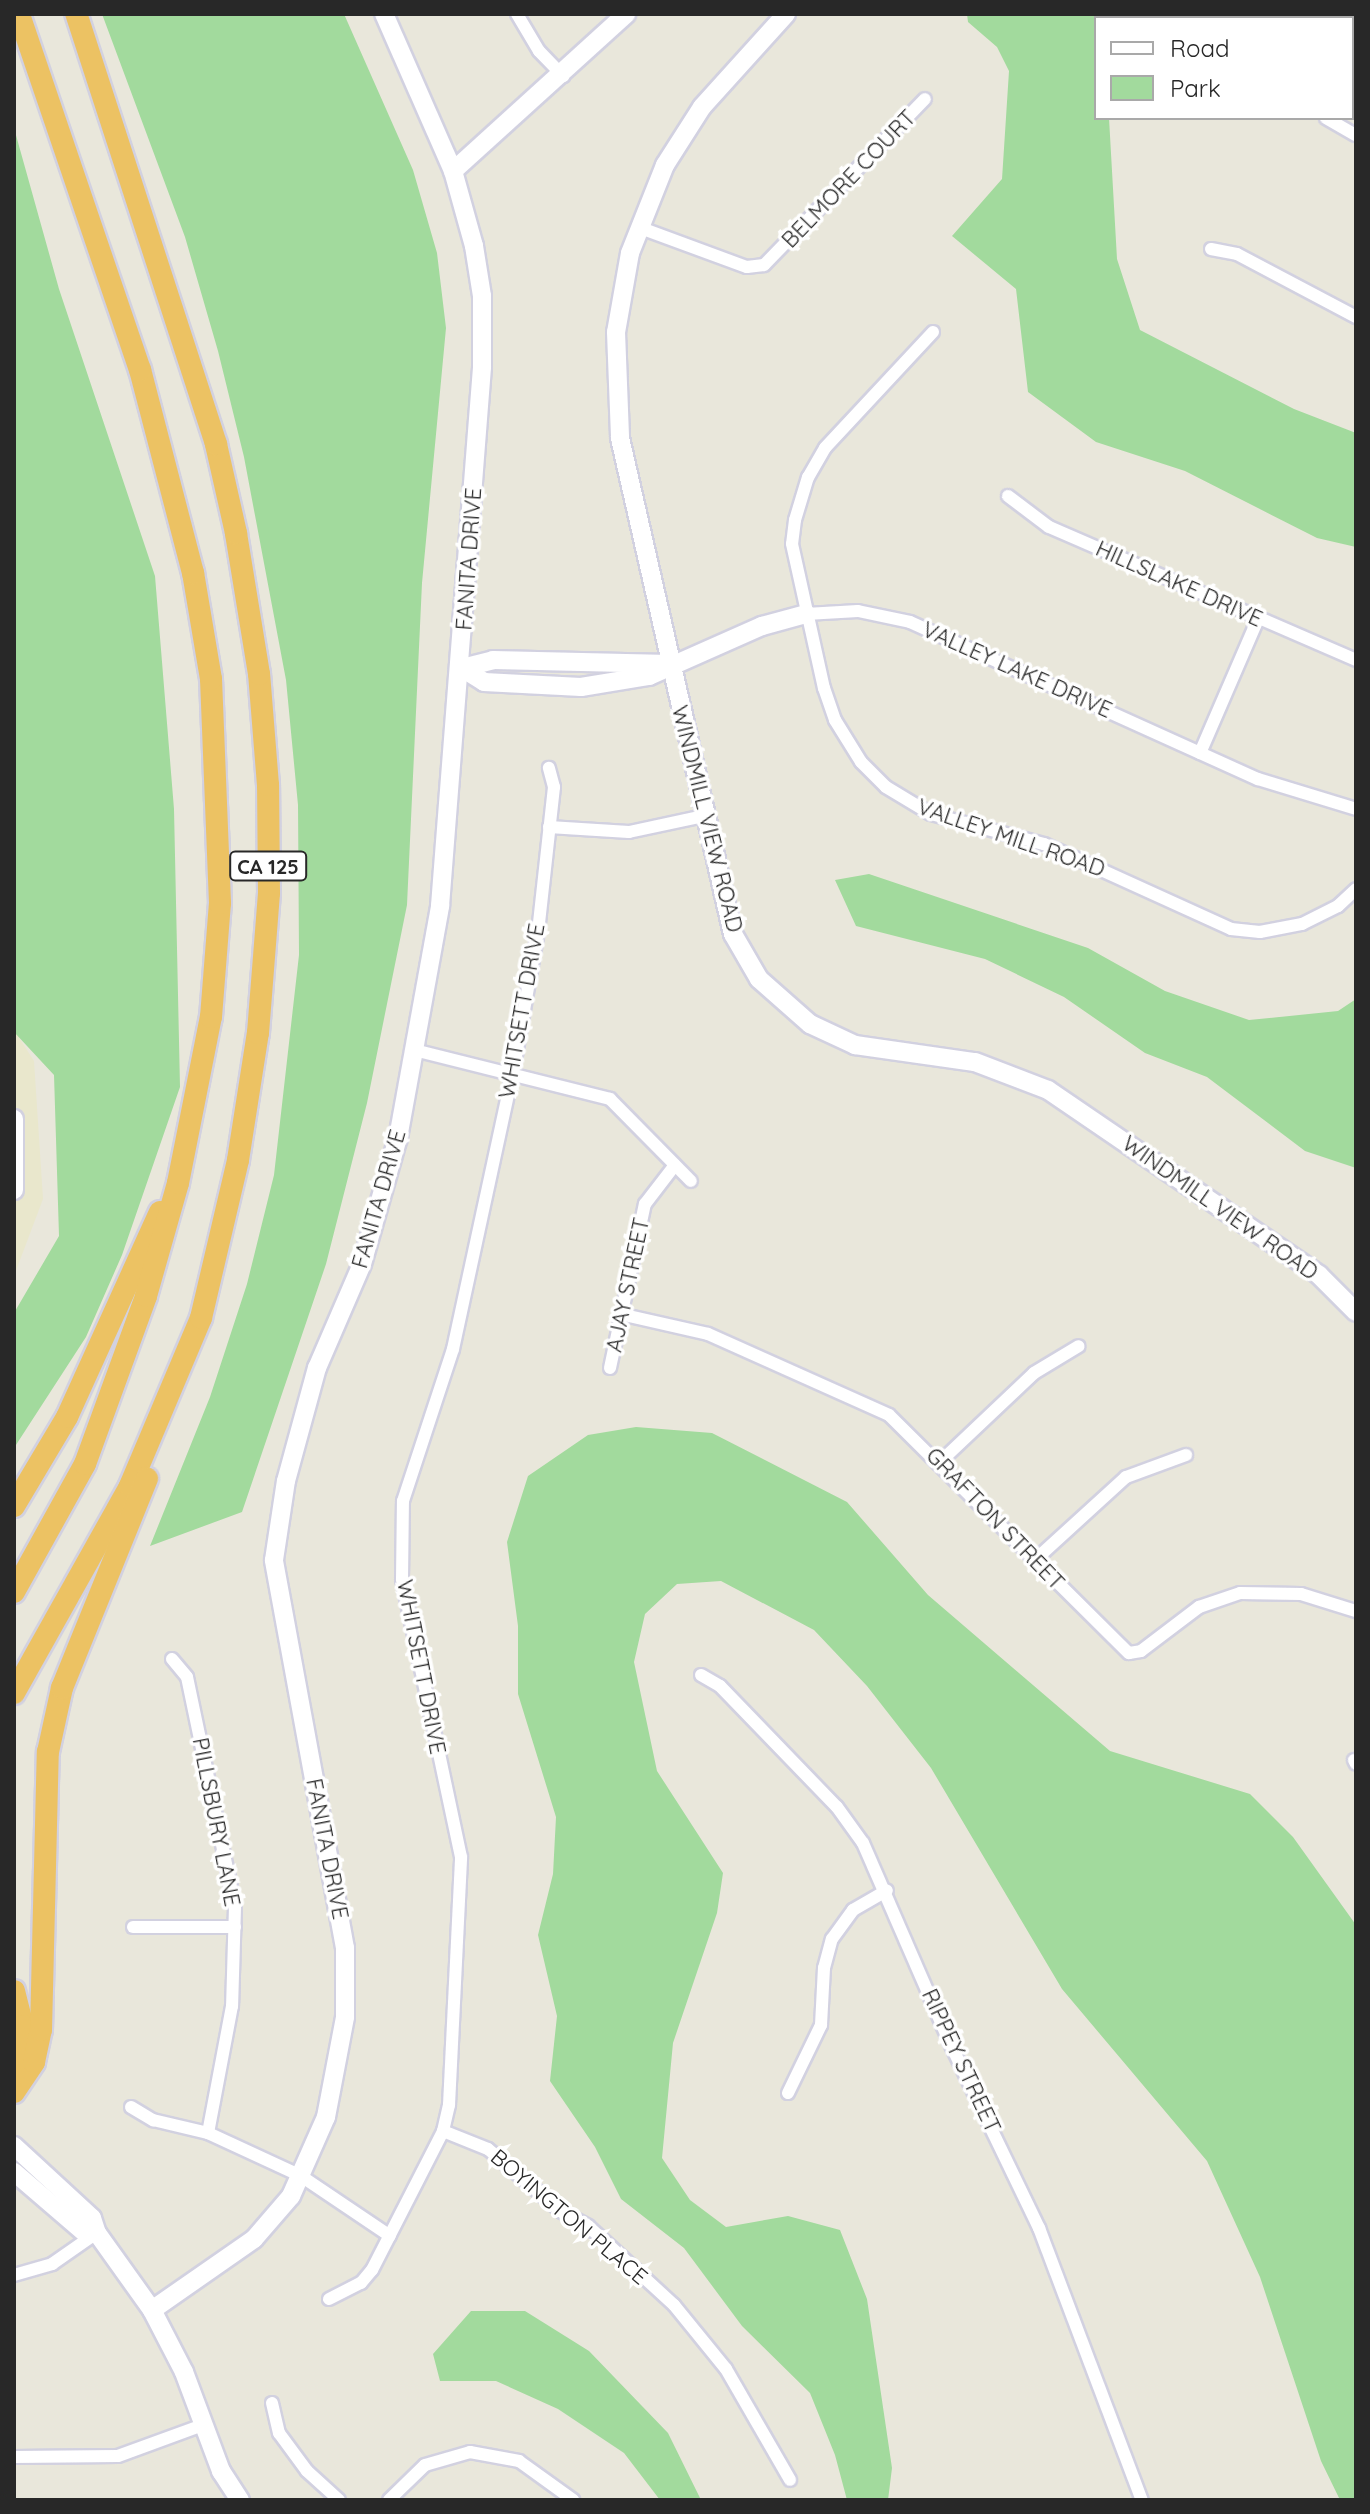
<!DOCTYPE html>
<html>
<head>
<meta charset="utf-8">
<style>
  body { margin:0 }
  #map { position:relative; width:1370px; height:2514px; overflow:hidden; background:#e9e7db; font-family:Quicksand,sans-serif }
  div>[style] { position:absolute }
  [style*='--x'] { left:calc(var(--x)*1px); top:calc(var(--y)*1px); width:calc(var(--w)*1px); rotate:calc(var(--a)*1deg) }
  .education>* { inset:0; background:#e9e7cc }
  .green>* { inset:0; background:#a2da9d }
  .roads { filter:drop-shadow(2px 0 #d2d1e0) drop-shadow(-2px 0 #d2d1e0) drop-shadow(0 2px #d2d1e0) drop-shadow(0 -2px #d2d1e0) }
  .street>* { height:12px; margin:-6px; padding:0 6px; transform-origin:6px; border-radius:6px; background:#fff }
  .secondary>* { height:18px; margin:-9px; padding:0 9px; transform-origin:9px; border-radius:9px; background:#fff }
  .highway>* { height:22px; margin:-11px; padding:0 11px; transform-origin:11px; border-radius:11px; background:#ecc263 }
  span { translate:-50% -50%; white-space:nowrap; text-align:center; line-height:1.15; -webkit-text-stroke:7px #fff; paint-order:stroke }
  .shield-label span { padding:2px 6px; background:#fff; border:2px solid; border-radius:6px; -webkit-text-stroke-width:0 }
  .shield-label { font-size:20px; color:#282828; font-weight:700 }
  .street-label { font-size:22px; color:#282828 }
  .frame { position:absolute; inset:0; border:16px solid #282828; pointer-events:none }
  .legend { position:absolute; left:1094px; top:16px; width:260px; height:104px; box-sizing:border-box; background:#fff; border:2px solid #a9a9a9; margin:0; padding:10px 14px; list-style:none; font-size:24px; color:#282828 }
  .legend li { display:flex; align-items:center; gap:16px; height:40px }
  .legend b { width:40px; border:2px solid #a9a9a9 }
</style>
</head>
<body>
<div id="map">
  <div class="education">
    <div style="clip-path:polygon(14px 1030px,34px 1061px,43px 1199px,14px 1276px)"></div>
  </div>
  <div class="green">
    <div style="clip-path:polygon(102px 14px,344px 14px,413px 170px,437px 253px,446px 328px,422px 583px,407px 905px,367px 1103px,326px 1264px,242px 1512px,150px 1546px,210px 1397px,247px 1284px,274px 1175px,299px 955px,298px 805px,286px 680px,244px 457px,218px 351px,185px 237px)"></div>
    <div style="clip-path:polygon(967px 14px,1124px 14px,1096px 18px,1096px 118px,1109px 118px,1117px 259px,1140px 330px,1294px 409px,1356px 433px,1356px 547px,1317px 538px,1185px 471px,1096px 442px,1028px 392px,1016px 289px,952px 236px,1002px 179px,1009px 71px,997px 47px,968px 22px)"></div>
    <div style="clip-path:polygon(14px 128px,59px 289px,155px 576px,174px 809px,180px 1087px,122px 1255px,86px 1337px,14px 1448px,14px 1313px,59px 1236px,54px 1075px,14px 1032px)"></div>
    <div style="clip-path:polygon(869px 874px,1088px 948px,1165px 991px,1249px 1020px,1338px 1011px,1356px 999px,1356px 1168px,1305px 1151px,1207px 1077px,1145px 1053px,1064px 997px,985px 959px,856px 926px,835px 880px)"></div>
    <div style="clip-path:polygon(636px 1427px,712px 1433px,847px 1502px,928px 1595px,1110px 1751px,1250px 1794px,1293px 1837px,1356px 1925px,1356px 2500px,1340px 2500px,1321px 2461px,1260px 2277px,1207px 2161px,1062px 1989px,931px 1768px,867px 1686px,814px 1630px,721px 1581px,677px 1584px,645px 1614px,634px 1662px,657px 1771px,723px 1873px,717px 1913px,673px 2043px,662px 2158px,690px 2200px,726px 2227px,788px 2216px,840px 2230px,867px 2299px,892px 2468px,888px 2500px,847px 2500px,835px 2455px,810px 2393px,742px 2326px,684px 2248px,621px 2199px,595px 2147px,550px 2081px,557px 2016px,538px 1935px,553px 1874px,556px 1817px,518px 1694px,518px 1626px,507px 1542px,528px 1476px,588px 1435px)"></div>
    <div style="clip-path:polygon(471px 2311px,525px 2311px,589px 2351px,668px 2433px,701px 2500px,660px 2500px,624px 2453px,558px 2409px,496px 2381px,440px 2381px,433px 2354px)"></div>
  </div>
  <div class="roads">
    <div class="street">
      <div style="--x:517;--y:14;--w:43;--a:59.3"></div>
      <div style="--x:539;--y:51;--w:35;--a:46"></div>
      <div style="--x:1326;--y:118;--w:34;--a:30"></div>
      <div style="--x:638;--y:227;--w:116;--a:20.2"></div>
      <div style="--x:747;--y:267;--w:17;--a:-7"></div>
      <div style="--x:764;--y:265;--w:231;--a:-45.9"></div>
      <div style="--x:1211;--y:249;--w:26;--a:11"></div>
      <div style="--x:1237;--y:254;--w:135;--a:27.9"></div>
      <div style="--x:933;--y:332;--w:158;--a:133"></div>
      <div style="--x:825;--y:448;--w:34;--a:120"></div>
      <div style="--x:808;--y:477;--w:45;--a:106.8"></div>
      <div style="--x:795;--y:520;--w:24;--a:97"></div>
      <div style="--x:792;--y:544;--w:148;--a:77.5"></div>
      <div style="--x:824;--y:688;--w:34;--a:71"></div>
      <div style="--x:835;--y:720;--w:49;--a:58.2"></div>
      <div style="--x:861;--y:762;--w:35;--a:45"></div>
      <div style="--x:886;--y:787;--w:52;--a:31"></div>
      <div style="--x:931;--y:814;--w:117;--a:14.9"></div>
      <div style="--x:1044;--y:844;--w:205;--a:24.4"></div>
      <div style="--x:1231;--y:929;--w:29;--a:6"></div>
      <div style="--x:1260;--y:932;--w:43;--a:-10.8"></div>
      <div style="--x:1302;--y:924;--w:40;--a:-26.6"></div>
      <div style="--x:1338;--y:906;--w:25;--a:-43"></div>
      <div style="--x:1008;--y:496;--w:51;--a:37.1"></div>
      <div style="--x:1049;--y:527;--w:335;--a:23.4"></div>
      <div style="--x:806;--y:614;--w:52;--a:-3.3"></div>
      <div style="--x:858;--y:611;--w:53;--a:11.9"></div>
      <div style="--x:910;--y:622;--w:382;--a:24.3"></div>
      <div style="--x:1258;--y:779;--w:102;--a:17"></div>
      <div style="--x:1200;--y:753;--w:146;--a:-66.6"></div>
      <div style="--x:549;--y:827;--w:80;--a:3.6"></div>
      <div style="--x:629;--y:832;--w:77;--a:-12"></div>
      <div style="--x:414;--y:1050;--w:202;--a:14"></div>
      <div style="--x:610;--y:1099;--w:115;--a:45.4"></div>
      <div style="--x:620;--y:1314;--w:90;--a:12.8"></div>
      <div style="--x:708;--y:1334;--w:198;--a:24.1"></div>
      <div style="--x:889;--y:1415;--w:338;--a:44.8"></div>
      <div style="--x:1129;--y:1653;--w:12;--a:-9"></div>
      <div style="--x:1141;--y:1651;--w:73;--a:-37.2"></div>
      <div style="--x:1199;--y:1607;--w:43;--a:-18.9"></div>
      <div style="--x:1240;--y:1593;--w:61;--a:0.9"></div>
      <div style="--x:1301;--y:1594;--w:58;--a:17.2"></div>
      <div style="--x:610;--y:1368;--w:168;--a:-78"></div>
      <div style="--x:645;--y:1204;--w:49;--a:-52.4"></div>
      <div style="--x:940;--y:1462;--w:129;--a:-43.4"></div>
      <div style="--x:1034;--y:1373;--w:52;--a:-31"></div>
      <div style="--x:1035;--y:1560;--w:123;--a:-42.4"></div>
      <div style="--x:1126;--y:1477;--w:64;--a:-20.1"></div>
      <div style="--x:172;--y:1659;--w:23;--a:50"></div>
      <div style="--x:187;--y:1677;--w:235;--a:78.2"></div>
      <div style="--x:235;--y:1907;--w:99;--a:91.7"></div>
      <div style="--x:232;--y:2006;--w:129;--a:100.7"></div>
      <div style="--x:701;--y:1675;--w:22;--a:30"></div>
      <div style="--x:720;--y:1686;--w:168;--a:46"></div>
      <div style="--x:837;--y:1807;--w:44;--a:54.2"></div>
      <div style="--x:863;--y:1843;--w:216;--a:66.5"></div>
      <div style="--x:949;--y:2041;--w:208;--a:64.3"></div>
      <div style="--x:1039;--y:2228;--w:291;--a:69.3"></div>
      <div style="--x:1354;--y:1760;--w:4;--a:63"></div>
      <div style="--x:133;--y:1927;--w:102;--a:0"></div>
      <div style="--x:788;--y:2093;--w:76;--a:-64.1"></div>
      <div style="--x:821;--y:2025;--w:57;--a:-87"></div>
      <div style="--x:824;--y:1968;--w:30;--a:-75"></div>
      <div style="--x:832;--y:1939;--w:36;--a:-54"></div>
      <div style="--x:853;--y:1910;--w:39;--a:-30"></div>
      <div style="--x:131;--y:2107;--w:26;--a:31"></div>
      <div style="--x:153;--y:2120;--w:57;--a:13.3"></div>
      <div style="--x:208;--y:2133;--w:102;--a:24.8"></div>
      <div style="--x:301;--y:2176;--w:107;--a:34"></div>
      <div style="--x:443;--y:2131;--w:48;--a:21.8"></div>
      <div style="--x:488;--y:2149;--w:97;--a:40.4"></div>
      <div style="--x:562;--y:2212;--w:30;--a:28"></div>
      <div style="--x:588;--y:2226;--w:117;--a:42.6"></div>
      <div style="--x:674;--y:2305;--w:82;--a:50.9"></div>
      <div style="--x:726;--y:2369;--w:128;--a:60"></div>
      <div style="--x:14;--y:2275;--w:40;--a:-16"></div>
      <div style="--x:52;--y:2264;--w:52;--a:-34.9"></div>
      <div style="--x:329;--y:2299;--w:36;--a:-27"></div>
      <div style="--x:361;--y:2283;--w:17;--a:-50"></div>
      <div style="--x:372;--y:2270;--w:156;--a:-62.9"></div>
      <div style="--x:443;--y:2131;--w:27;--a:-77"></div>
      <div style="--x:449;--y:2105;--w:248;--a:-87.2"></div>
      <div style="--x:461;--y:1857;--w:284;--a:-102"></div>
      <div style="--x:402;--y:1579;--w:78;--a:-89.3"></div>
      <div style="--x:403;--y:1501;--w:160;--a:-71.8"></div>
      <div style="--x:453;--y:1349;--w:283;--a:-77.8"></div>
      <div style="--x:513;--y:1072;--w:142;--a:-79.9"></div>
      <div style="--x:538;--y:932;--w:146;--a:-83.7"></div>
      <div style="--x:554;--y:787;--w:20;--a:-105"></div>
      <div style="--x:272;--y:2403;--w:31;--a:77"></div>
      <div style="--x:279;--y:2433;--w:47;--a:53.6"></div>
      <div style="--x:307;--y:2471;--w:43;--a:42.2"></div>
      <div style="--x:14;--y:2457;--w:104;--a:-0.6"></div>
      <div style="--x:118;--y:2456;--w:87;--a:-20.1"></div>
      <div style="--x:389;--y:2500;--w:50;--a:-44.2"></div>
      <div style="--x:425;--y:2465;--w:47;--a:-16.1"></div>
      <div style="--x:470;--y:2452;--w:50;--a:10.4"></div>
      <div style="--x:519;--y:2461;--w:67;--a:35.8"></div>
    </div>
    <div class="secondary">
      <div style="--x:786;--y:14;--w:125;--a:132.1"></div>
      <div style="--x:702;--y:107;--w:69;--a:122.5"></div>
      <div style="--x:665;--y:165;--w:95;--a:111.7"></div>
      <div style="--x:630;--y:253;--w:80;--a:100"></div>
      <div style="--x:616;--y:332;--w:106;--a:87.8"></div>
      <div style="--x:620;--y:438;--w:509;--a:77.17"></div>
      <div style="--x:733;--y:934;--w:52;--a:60"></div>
      <div style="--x:759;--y:979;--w:68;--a:41.4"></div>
      <div style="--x:810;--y:1024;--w:50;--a:25"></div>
      <div style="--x:855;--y:1045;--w:121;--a:8.1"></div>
      <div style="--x:975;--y:1062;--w:78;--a:21"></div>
      <div style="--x:1048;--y:1090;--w:328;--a:34.3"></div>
      <div style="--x:1319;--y:1275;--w:52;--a:45"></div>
      <div style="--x:453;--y:171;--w:234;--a:-42.2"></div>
      <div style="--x:462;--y:668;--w:26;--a:32"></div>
      <div style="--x:484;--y:682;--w:97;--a:3"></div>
      <div style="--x:581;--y:687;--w:69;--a:-9.2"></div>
      <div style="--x:649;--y:676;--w:124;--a:-23.9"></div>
      <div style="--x:762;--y:626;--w:46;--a:-15.3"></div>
      <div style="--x:462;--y:668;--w:32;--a:-14"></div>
      <div style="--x:493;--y:660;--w:177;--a:1.3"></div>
      <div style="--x:14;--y:1119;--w:71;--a:90"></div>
      <div style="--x:14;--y:2146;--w:106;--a:42.7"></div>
      <div style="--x:92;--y:2218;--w:16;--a:72"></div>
      <div style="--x:97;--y:2233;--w:95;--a:54.5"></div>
      <div style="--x:152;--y:2310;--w:70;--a:62.7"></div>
      <div style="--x:184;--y:2372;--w:106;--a:69.5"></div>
      <div style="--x:221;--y:2471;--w:35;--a:57"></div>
      <div style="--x:14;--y:2172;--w:94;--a:40.7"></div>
      <div style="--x:85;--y:2233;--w:12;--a:0"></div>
      <div style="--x:152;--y:2310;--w:124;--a:-34.8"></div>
      <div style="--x:254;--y:2239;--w:57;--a:-49.3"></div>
      <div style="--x:291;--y:2196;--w:86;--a:-66.1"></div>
      <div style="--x:326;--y:2117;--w:102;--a:-79.2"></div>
      <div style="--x:345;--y:2017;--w:69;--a:-90"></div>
      <div style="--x:345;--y:1948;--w:394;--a:-100.4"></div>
      <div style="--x:274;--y:1560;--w:80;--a:-81.4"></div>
      <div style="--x:286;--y:1481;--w:117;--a:-74.7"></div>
      <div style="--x:317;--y:1368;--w:113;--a:-66.6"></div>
      <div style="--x:362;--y:1264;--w:131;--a:-74.1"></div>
      <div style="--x:398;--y:1138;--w:236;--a:-79.7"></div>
      <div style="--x:440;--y:906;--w:541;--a:-85.54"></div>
      <div style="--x:482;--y:367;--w:71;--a:-90"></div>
      <div style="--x:482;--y:296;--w:51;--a:-99.1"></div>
      <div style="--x:474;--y:246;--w:78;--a:-105.6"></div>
      <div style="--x:453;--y:171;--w:171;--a:-113.7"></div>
    </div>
    <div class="highway">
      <div style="--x:14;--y:1506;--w:104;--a:-59.2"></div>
      <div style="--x:67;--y:1417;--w:225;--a:-65.6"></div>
      <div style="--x:14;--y:1592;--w:146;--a:-61"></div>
      <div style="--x:85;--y:1464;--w:179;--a:-70"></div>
      <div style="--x:146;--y:1296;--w:117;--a:-74.2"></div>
      <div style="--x:178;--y:1183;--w:169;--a:-78.8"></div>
      <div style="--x:211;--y:1017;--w:114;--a:-85.5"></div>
      <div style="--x:220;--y:903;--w:224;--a:-92.3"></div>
      <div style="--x:211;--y:679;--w:108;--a:-99.6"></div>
      <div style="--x:193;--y:573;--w:210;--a:-104.6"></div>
      <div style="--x:140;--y:370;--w:376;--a:-108.8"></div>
      <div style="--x:14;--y:1693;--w:237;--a:-60.7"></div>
      <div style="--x:130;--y:1486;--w:182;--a:-67.1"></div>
      <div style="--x:201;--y:1318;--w:162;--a:-76.8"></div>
      <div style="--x:238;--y:1160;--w:129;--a:-81.1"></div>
      <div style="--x:258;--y:1033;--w:140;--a:-85.5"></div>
      <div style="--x:269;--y:893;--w:108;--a:-90.5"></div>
      <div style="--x:268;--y:785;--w:111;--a:-94.6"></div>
      <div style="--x:259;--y:674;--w:143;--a:-99.3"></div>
      <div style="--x:236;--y:533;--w:91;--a:-102.7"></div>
      <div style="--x:216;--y:444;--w:452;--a:-108"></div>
      <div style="--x:14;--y:1991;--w:36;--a:76"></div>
      <div style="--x:23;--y:2026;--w:37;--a:104"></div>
      <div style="--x:14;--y:2092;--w:36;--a:-56"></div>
      <div style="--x:34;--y:2062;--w:33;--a:-78"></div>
      <div style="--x:41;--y:2030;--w:278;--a:-88.6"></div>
      <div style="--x:48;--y:1752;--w:66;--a:-77.7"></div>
      <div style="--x:62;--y:1688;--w:226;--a:-67.9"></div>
    </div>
  </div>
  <div class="shield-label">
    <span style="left:268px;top:866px">CA 125</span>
  </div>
  <div class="street-label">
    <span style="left:849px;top:179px;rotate:-46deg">BELMORE COURT</span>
    <span style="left:469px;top:559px;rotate:-86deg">FANITA DRIVE</span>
    <span style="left:1179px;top:584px;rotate:24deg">HILLSLAKE DRIVE</span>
    <span style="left:1017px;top:670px;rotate:24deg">VALLEY LAKE DRIVE</span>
    <span style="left:707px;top:819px;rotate:76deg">WINDMILL VIEW ROAD</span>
    <span style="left:1011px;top:838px;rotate:19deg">VALLEY MILL ROAD</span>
    <span style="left:522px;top:1011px;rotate:-80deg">WHITSETT DRIVE</span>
    <span style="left:379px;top:1199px;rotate:-74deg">FANITA DRIVE</span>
    <span style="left:1220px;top:1208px;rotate:35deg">WINDMILL VIEW ROAD</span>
    <span style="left:628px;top:1285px;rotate:-78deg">AJAY STREET</span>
    <span style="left:995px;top:1519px;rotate:46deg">GRAFTON STREET</span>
    <span style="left:421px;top:1667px;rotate:79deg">WHITSETT DRIVE</span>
    <span style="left:216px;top:1822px;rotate:79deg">PILLSBURY LANE</span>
    <span style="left:327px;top:1849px;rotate:79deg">FANITA DRIVE</span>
    <span style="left:961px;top:2061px;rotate:65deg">RIPPEY STREET</span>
    <span style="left:569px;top:2217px;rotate:40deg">BOYINGTON PLACE</span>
  </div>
  <div class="frame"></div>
  <ul class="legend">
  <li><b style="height:10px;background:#fff"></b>Road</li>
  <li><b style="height:22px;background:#a2da9d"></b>Park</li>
  </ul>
</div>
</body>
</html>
